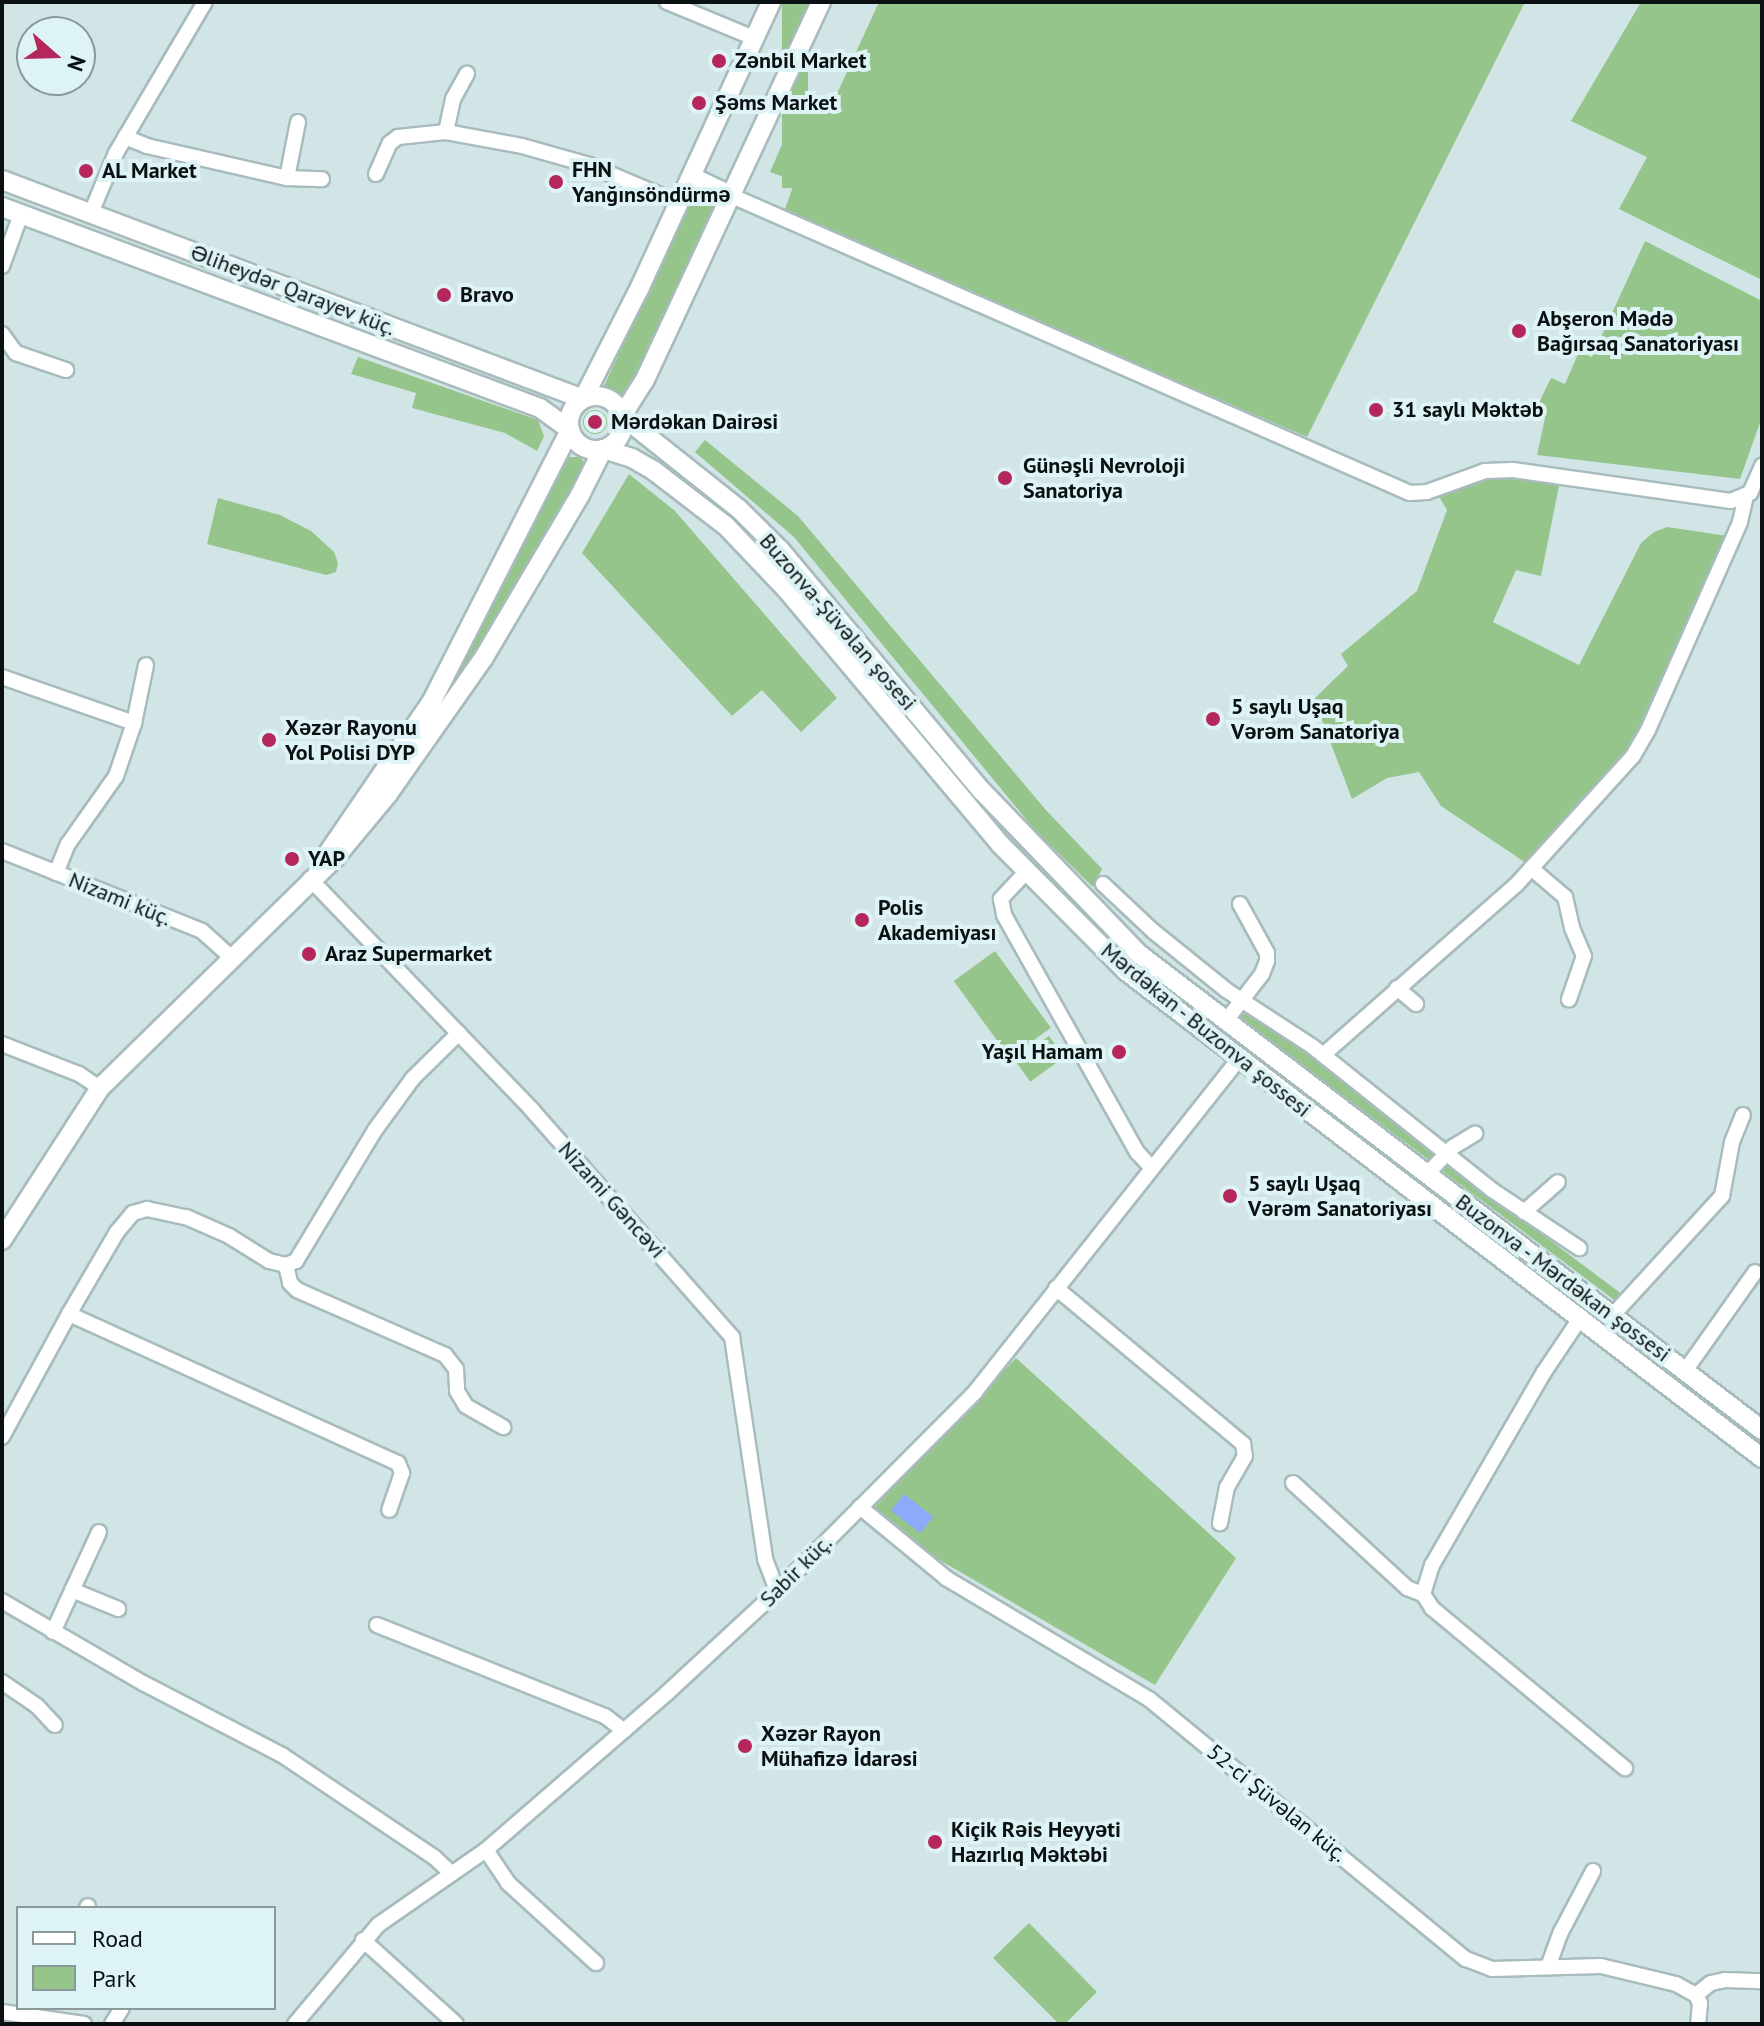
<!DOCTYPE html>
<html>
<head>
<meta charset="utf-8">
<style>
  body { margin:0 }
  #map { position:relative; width:1764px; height:2026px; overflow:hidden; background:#d1e5e7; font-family:"PT Sans",sans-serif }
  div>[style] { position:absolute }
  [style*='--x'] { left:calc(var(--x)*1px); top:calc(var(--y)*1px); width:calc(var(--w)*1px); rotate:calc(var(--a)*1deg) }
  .green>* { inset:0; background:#95c58b; transform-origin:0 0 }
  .round { border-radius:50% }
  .water>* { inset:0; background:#8da9f9; transform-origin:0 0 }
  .roads { filter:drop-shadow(2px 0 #a8bbbd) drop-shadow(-2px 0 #a8bbbd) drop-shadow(0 2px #a8bbbd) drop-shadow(0 -2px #a8bbbd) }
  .minor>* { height:14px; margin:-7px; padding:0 7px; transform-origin:7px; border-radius:7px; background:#fff }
  .major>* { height:18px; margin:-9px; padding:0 9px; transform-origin:9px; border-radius:9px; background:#fff }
  .major>.ring { margin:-9px; padding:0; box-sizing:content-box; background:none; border:18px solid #fff; border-radius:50% }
  .dots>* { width:22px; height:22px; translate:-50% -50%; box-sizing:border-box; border:4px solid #def3f5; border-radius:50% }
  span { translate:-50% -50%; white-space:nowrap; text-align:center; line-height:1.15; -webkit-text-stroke:8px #def3f5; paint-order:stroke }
  .poi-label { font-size:22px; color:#0b1112; font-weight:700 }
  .left { translate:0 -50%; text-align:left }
  .right { translate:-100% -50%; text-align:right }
  .street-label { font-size:22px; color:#0b1112 }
  .frame { position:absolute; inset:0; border:4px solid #0b1112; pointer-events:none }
  .legend { position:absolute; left:16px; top:1906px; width:260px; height:104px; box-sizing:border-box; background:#def3f5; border:2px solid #8a999a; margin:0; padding:10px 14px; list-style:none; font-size:24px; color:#0b1112 }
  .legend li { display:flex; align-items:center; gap:16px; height:40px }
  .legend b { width:40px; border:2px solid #8a999a }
  .north { position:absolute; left:16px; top:16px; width:80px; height:80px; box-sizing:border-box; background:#def3f5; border:2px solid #8a999a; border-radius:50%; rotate:110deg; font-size:22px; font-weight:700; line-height:32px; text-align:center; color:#0b1112 }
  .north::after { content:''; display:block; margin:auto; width:28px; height:36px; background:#b5275b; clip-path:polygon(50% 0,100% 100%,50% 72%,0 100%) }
</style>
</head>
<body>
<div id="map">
  <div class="green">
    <div style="left:782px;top:2px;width:26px;height:186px"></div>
    <div style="clip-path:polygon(879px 2px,1525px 2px,1307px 437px,784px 212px,795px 181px,770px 172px,801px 101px,829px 111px)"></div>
    <div style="clip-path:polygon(1641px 2px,1762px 2px,1762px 280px,1619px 209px,1647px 157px,1571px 121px)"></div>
    <div style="clip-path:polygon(694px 192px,719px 203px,626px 396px,613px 393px,604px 386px)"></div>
    <div style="clip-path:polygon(1645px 241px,1762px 301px,1762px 417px,1740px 479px,1537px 455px,1545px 418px,1534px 413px,1551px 378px,1565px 384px,1579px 352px,1592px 357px)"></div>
    <div style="clip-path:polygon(358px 357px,538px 420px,544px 436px,537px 451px,505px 433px,412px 408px,416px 393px,351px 374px)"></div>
    <div class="round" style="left:583px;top:410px;width:24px;height:24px"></div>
    <div style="clip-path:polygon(705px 440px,798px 516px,1045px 809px,1102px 869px,1093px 887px,1034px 829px,794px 537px,695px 452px)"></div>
    <div style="clip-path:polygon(568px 457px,580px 457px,586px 464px,460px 685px,455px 686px,452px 683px)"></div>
    <div style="clip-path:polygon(629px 474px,675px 511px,837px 698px,801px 732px,762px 690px,732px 716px,582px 553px)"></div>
    <div style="clip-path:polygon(1509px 476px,1559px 486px,1541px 576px,1516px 570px,1493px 622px,1579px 665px,1641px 543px,1654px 532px,1667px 527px,1728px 536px,1633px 746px,1526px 863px,1441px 806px,1419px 772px,1387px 778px,1352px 799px,1314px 699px,1348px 666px,1341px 654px,1417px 591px,1447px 510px,1438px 495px,1486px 477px)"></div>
    <div style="clip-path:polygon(218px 498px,280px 515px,311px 531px,334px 552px,338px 563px,336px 572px,326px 575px,207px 544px)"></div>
    <div style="left:995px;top:951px;width:95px;height:51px;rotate:54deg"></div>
    <div style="clip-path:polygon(1247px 1009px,1306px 1049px,1439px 1152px,1429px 1160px,1240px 1018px)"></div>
    <div style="left:1049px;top:1036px;width:26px;height:42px;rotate:54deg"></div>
    <div style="clip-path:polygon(1448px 1160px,1487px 1193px,1623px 1295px,1617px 1302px,1440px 1169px)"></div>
    <div style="clip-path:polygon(1016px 1358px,1236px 1558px,1155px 1685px,936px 1558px,873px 1509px)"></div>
    <div style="clip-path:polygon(1029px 1923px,1097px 1992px,1065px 2024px,1059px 2024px,993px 1958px)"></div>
  </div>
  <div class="water">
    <div style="left:904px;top:1494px;width:37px;height:21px;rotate:38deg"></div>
  </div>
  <div class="roads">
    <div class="minor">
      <div style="--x:667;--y:2;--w:94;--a:22.5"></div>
      <div style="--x:446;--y:132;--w:34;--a:-78"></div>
      <div style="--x:453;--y:99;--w:29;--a:-61"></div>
      <div style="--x:125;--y:137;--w:24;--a:22"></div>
      <div style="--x:147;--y:146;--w:144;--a:12.9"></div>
      <div style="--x:287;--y:178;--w:35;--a:2"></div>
      <div style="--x:376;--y:174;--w:34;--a:-66"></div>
      <div style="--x:390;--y:143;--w:10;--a:-37"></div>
      <div style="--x:398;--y:137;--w:48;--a:-5.9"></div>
      <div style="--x:446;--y:132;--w:77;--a:10.4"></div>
      <div style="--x:522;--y:146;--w:70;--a:15.8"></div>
      <div style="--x:589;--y:165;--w:98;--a:22.9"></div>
      <div style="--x:287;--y:178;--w:57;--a:-78.9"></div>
      <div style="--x:732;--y:196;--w:740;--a:23.66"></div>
      <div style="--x:1410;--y:493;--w:17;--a:-3"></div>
      <div style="--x:1427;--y:492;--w:62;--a:-19.9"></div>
      <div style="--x:1485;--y:471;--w:28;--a:-2"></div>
      <div style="--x:1513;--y:470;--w:220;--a:8.1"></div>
      <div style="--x:1731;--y:501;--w:21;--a:-23"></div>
      <div style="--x:1750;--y:493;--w:30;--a:-66"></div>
      <div style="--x:91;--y:213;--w:65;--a:-67.4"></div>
      <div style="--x:116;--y:153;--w:175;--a:-59.5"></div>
      <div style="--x:2;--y:266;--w:55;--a:-69.9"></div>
      <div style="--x:2;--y:334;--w:24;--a:54"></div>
      <div style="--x:16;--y:353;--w:53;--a:18.8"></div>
      <div style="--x:2;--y:677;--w:140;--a:19.2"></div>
      <div style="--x:2;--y:851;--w:215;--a:21.8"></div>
      <div style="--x:202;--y:931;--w:39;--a:42"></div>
      <div style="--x:1531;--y:868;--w:45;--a:40.5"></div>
      <div style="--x:1565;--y:897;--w:32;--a:77"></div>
      <div style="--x:1572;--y:928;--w:30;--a:67"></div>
      <div style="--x:1584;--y:956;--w:46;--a:109.2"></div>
      <div style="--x:1026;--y:872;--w:37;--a:133"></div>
      <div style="--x:1001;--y:899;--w:16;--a:79"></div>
      <div style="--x:1004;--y:915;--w:272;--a:60.7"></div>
      <div style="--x:1137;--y:1152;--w:21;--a:47"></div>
      <div style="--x:56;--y:873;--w:31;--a:-68"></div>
      <div style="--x:68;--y:844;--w:83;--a:-54.8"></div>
      <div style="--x:116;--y:776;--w:56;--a:-71.2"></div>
      <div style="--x:134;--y:723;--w:59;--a:-78.3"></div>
      <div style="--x:310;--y:879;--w:320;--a:46.1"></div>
      <div style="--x:532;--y:1110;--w:303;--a:48.6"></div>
      <div style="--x:732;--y:1337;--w:224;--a:81.5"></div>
      <div style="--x:765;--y:1559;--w:34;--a:69"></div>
      <div style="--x:1103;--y:884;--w:69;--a:43.2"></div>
      <div style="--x:1153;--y:931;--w:94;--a:38.9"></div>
      <div style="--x:1226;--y:990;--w:104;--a:33.2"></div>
      <div style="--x:1313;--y:1047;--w:229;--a:38.6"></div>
      <div style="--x:1492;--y:1190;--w:105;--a:33.7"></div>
      <div style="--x:1397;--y:988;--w:25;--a:40"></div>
      <div style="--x:1225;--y:1022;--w:61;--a:-52.4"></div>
      <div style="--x:1262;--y:974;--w:14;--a:-69"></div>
      <div style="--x:1267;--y:961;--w:8;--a:-90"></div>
      <div style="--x:1267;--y:953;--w:56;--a:-118.9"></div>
      <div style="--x:2;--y:1044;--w:83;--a:21.3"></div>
      <div style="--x:79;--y:1074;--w:25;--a:34"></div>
      <div style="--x:1323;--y:1055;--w:257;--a:-41.4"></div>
      <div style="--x:1516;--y:885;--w:174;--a:-47.8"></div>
      <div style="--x:1633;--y:756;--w:30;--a:-60"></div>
      <div style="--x:1648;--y:730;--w:227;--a:-66.1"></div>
      <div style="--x:1740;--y:522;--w:26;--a:-77"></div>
      <div style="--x:1426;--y:1175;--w:39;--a:-46"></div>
      <div style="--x:1453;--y:1147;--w:26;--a:-31"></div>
      <div style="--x:1524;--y:1212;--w:45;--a:-41.4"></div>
      <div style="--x:286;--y:1265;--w:18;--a:77"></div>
      <div style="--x:290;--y:1283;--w:10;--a:45"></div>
      <div style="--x:297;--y:1290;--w:162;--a:23.7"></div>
      <div style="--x:445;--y:1355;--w:18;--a:52"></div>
      <div style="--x:456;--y:1369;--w:22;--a:87"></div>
      <div style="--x:457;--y:1391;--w:17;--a:59"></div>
      <div style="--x:466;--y:1406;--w:43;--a:29.6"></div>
      <div style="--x:1056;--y:1288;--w:244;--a:39.8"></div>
      <div style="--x:1243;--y:1444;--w:12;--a:81"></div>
      <div style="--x:1245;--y:1456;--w:36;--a:120"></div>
      <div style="--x:1227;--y:1487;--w:37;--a:101"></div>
      <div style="--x:69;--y:1314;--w:361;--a:24.4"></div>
      <div style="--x:398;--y:1463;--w:11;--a:68"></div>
      <div style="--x:402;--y:1473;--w:39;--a:109"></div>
      <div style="--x:1612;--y:1316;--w:163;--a:-47.5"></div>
      <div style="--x:1722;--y:1196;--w:55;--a:-79.5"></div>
      <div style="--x:1732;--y:1142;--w:29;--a:-68"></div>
      <div style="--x:1579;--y:1320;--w:63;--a:123.9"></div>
      <div style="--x:1544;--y:1372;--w:223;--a:120.1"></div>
      <div style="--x:1432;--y:1565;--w:30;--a:107"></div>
      <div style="--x:1423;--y:1594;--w:17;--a:57"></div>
      <div style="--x:1432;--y:1608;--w:251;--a:39.7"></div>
      <div style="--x:1685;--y:1371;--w:121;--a:-54.7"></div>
      <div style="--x:2;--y:1437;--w:140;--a:-61.4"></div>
      <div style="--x:69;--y:1314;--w:95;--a:-59.7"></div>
      <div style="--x:117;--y:1232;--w:25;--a:-50"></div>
      <div style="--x:133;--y:1213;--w:15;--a:-16"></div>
      <div style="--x:147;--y:1209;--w:40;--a:12"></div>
      <div style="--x:186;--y:1217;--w:47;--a:23.8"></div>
      <div style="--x:229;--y:1236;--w:47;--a:32"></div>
      <div style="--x:269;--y:1261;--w:17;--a:13"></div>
      <div style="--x:286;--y:1265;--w:11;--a:-22"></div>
      <div style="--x:296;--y:1261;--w:153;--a:-58.9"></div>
      <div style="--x:375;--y:1130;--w:64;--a:-53.8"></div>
      <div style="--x:413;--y:1078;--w:64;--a:-44.4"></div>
      <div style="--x:1293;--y:1483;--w:155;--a:42.6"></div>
      <div style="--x:1407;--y:1588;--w:17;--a:21"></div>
      <div style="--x:860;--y:1507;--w:112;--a:39.5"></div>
      <div style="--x:946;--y:1578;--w:236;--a:30.8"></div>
      <div style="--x:1149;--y:1699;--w:410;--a:39.4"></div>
      <div style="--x:1466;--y:1959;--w:28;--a:21"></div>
      <div style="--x:1492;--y:1969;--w:109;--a:-1.6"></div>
      <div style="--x:1601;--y:1966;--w:77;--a:13.5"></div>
      <div style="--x:1676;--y:1984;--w:23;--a:29"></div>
      <div style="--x:1696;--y:1995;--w:9;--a:63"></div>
      <div style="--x:1700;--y:2003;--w:21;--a:95"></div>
      <div style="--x:72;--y:1590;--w:50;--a:22.4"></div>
      <div style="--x:2;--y:1601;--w:163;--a:30.2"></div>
      <div style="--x:143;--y:1683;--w:157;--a:27.4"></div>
      <div style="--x:282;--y:1755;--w:184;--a:33.9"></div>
      <div style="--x:435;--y:1858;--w:23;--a:43"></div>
      <div style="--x:377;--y:1625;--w:245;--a:21.8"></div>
      <div style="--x:605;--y:1716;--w:24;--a:38"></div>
      <div style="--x:53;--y:1632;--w:110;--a:-65.3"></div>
      <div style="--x:2;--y:1682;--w:42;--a:34.4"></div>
      <div style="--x:37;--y:1706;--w:26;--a:47"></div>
      <div style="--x:486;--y:1850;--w:40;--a:56"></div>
      <div style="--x:508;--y:1883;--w:119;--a:42.3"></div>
      <div style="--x:87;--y:1908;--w:2;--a:-63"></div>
      <div style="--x:363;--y:1940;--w:125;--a:42.1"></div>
      <div style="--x:1548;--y:1967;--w:37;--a:-70"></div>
      <div style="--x:1561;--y:1932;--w:69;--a:-62.3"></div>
      <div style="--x:1696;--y:1995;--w:19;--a:-39"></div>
      <div style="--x:1711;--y:1983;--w:14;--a:-12"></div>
      <div style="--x:1725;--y:1980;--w:37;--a:2"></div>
      <div style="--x:2;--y:2012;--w:83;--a:8.3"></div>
      <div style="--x:112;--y:2024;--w:19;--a:-58"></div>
      <div style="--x:295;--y:2024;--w:129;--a:-50"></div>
      <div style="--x:378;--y:1925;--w:131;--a:-34.8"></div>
      <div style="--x:486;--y:1850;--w:240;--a:-40.9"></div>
      <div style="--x:667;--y:1693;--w:150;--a:-42.8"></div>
      <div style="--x:777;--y:1591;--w:281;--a:-45.1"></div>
      <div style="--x:975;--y:1392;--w:425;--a:-51.6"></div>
    </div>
    <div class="major">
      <div style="--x:821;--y:2;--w:418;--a:115"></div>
      <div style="--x:644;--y:381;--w:41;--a:122.2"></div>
      <div style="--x:622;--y:416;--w:149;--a:38.5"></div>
      <div style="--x:739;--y:509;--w:59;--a:45"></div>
      <div style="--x:781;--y:551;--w:313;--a:50.1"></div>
      <div style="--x:982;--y:791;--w:226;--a:46.1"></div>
      <div style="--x:1139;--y:954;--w:784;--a:37.38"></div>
      <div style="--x:692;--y:177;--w:44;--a:25.4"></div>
      <div style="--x:2;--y:180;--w:621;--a:20.65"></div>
      <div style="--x:583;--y:399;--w:126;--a:-63"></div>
      <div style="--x:640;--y:287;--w:314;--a:-65.3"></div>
      <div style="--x:2;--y:207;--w:574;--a:20.49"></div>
      <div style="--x:540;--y:408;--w:37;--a:36"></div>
      <div style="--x:570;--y:430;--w:304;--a:117"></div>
      <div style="--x:432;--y:701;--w:189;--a:124.4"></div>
      <div class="ring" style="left:569px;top:396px;width:36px;height:36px"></div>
      <div style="--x:2;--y:1240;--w:181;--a:-57.2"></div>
      <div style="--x:100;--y:1088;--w:327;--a:-44.4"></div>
      <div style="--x:334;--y:859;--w:85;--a:-50.3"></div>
      <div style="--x:388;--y:794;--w:165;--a:-54.9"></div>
      <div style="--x:483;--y:659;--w:191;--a:-59.4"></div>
      <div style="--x:580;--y:495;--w:51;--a:-63.4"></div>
      <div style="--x:603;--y:449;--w:30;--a:17"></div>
      <div style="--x:632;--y:458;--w:24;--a:30"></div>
      <div style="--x:653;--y:470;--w:92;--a:37.5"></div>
      <div style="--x:726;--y:526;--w:88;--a:46.4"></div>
      <div style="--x:787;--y:590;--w:331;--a:50"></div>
      <div style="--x:1000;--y:844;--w:179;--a:45.2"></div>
      <div style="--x:1126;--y:971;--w:801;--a:37.44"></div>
    </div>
  </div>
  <div class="dots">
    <div style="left:719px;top:61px;background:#b5275b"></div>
    <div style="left:699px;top:103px;background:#b5275b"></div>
    <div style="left:86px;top:171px;background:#b5275b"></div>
    <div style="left:556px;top:182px;background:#b5275b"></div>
    <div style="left:444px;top:295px;background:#b5275b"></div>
    <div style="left:1519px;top:331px;background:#b5275b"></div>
    <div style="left:1376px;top:410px;background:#b5275b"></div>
    <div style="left:595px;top:422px;background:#b5275b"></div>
    <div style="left:1005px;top:478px;background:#b5275b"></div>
    <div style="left:1213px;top:719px;background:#b5275b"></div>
    <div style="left:269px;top:740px;background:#b5275b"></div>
    <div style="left:292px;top:859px;background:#b5275b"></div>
    <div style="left:862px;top:920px;background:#b5275b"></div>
    <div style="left:309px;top:954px;background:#b5275b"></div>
    <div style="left:1119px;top:1052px;background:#b5275b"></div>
    <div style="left:1230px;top:1196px;background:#b5275b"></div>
    <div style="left:745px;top:1746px;background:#b5275b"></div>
    <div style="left:935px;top:1842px;background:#b5275b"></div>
  </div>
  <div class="poi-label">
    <span class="left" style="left:735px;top:61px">Zənbil Market</span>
    <span class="left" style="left:715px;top:103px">Şəms Market</span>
    <span class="left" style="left:572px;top:182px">FHN<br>Yanğınsöndürmə</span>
    <span class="left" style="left:102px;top:171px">AL Market</span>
    <span class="left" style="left:460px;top:295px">Bravo</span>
    <span class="left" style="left:1537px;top:331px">Abşeron Mədə<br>Bağırsaq Sanatoriyası</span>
    <span class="left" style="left:1392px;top:410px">31 saylı Məktəb</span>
    <span class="left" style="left:611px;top:422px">Mərdəkan Dairəsi</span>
    <span class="left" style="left:1023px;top:478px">Günəşli Nevroloji<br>Sanatoriya</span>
    <span class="left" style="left:1231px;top:719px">5 saylı Uşaq<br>Vərəm Sanatoriya</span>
    <span class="left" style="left:285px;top:740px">Xəzər Rayonu<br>Yol Polisi DYP</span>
    <span class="left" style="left:308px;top:859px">YAP</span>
    <span class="left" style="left:878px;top:920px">Polis<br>Akademiyası</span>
    <span class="left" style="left:325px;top:954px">Araz Supermarket</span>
    <span class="right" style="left:1103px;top:1052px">Yaşıl Hamam</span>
    <span class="left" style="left:1248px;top:1196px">5 saylı Uşaq<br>Vərəm Sanatoriyası</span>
    <span class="left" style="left:761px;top:1746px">Xəzər Rayon<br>Mühafizə İdarəsi</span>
    <span class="left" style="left:951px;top:1842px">Kiçik Rəis Heyyəti<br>Hazırlıq Məktəbi</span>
  </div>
  <div class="street-label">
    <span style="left:293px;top:290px;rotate:21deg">Əliheydər Qarayev küç.</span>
    <span style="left:838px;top:622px;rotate:49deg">Buzonva-Şüvəlan şosesi</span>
    <span style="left:120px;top:899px;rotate:22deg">Nizami küç.</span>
    <span style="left:1206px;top:1030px;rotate:39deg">Mərdəkan - Buzonva şossesi</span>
    <span style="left:612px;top:1200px;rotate:48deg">Nizami Gəncəvi</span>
    <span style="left:1563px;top:1278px;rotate:37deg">Buzonva - Mərdəkan şossesi</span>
    <span style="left:796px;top:1571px;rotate:-45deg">Sabir küç.</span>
    <span style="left:1277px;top:1803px;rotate:39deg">52-ci Şüvəlan küç.</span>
  </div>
  <div class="frame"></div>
  <ul class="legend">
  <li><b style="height:10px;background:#fff"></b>Road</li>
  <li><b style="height:22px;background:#95c58b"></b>Park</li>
  </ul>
  <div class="north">N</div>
</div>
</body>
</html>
